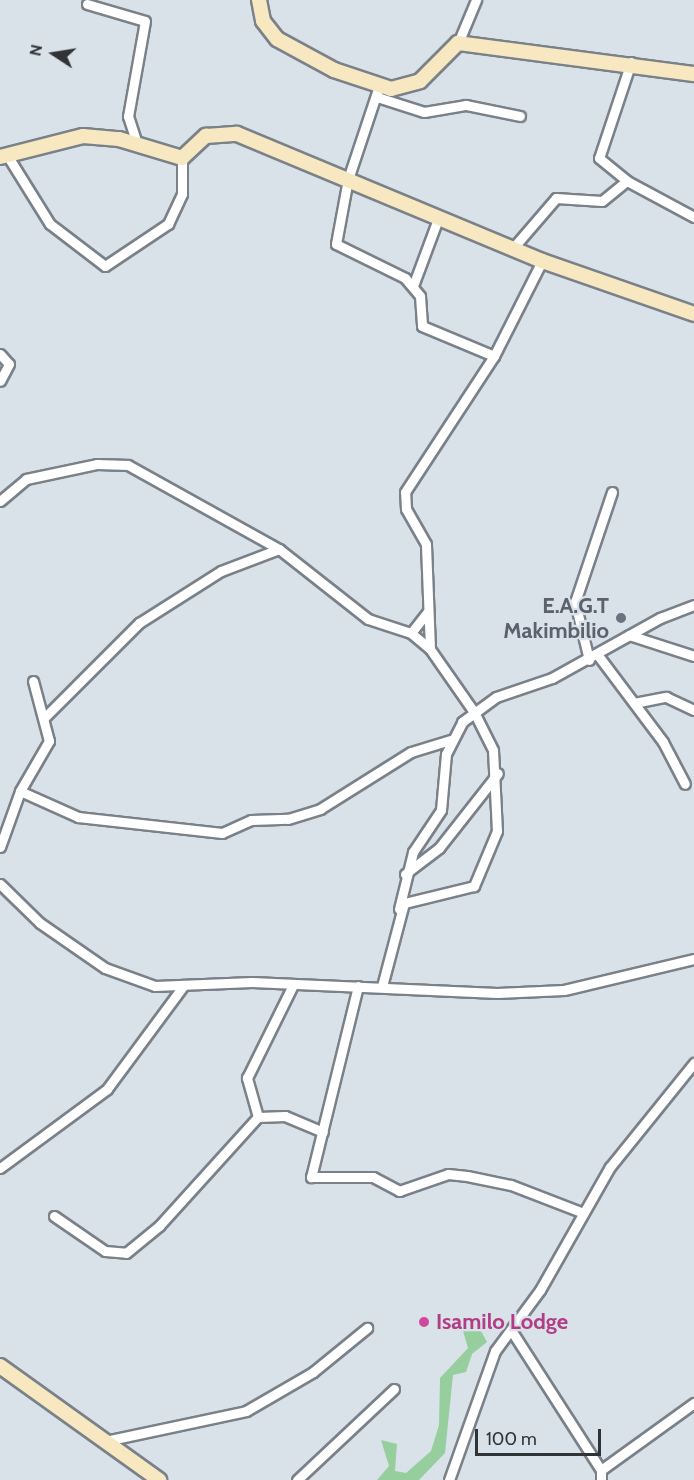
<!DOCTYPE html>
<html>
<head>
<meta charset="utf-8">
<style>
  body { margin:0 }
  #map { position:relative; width:694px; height:1480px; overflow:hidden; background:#dae2e9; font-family:Cabin,sans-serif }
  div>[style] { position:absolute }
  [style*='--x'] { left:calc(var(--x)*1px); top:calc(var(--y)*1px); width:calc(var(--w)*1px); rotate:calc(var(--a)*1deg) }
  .green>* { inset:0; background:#96ce9e }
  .roads { filter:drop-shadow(2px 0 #7a8188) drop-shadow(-2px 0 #7a8188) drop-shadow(0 2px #7a8188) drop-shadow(0 -2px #7a8188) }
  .street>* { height:9px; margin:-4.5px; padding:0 4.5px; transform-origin:4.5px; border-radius:4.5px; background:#fff }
  .secondary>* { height:14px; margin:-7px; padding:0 7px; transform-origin:7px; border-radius:7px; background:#f7e8c1 }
  .dots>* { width:16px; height:16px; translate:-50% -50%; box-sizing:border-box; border:3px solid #dae2e9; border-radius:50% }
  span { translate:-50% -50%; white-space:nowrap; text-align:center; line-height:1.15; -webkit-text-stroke:4.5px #dae2e9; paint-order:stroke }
  .worship-label { font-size:22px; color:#5b616d; font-weight:700 }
  .right { translate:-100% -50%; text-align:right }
  .hotel-label { font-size:22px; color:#b23c85; font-weight:700 }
  .left { translate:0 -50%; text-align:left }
  .north { position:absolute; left:24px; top:24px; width:60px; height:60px; -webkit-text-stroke:4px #dae2e9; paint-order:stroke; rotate:282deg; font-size:16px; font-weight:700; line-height:24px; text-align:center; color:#313436 }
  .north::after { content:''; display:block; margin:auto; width:21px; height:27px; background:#313436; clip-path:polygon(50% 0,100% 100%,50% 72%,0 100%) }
  .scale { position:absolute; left:475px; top:1429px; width:126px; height:27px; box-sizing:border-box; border:3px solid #313436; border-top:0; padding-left:8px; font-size:18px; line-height:21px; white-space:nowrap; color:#313436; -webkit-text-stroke:4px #dae2e9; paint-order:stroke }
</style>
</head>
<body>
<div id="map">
  <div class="green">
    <div style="clip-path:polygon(475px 1320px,487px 1342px,472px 1354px,466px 1372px,453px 1375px,445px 1453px,419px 1480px,377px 1480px,389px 1466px,381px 1440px,397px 1444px,395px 1471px,406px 1473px,431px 1451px,439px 1425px,440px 1378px,468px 1348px,463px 1331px)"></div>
  </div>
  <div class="roads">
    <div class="street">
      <div style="--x:87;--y:4;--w:60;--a:16.3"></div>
      <div style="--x:145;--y:21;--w:97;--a:100.1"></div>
      <div style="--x:128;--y:116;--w:28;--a:72"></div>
      <div style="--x:458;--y:43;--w:47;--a:-67.3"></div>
      <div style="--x:631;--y:62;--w:101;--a:108.4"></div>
      <div style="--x:599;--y:158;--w:36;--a:39"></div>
      <div style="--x:627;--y:181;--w:76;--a:28.2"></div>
      <div style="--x:379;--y:86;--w:98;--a:108.4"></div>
      <div style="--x:348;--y:179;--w:66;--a:100.5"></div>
      <div style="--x:336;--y:244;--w:77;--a:26.2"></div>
      <div style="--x:405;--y:278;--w:23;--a:50"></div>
      <div style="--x:420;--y:296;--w:30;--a:86"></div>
      <div style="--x:422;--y:326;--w:78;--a:22.6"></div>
      <div style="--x:377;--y:97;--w:49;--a:17.7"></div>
      <div style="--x:424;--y:112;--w:43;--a:-9.5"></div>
      <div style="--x:466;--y:105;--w:55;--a:11.5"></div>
      <div style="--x:7;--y:155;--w:81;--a:58.1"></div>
      <div style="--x:50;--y:224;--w:69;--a:37.4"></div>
      <div style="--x:105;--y:266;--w:76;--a:-33.7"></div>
      <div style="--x:168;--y:224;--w:33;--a:-65"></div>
      <div style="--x:182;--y:194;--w:36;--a:-90"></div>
      <div style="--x:513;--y:248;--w:66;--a:-49.3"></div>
      <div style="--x:556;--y:198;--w:46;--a:3.7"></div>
      <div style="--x:602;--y:201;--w:32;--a:-39"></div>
      <div style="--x:413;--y:286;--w:75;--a:-69.6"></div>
      <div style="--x:0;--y:354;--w:13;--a:48"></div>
      <div style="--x:9;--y:364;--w:19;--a:118"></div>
      <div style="--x:0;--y:501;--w:34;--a:-40"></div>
      <div style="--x:26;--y:479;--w:73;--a:-11.9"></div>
      <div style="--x:97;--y:464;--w:31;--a:2"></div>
      <div style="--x:128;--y:465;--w:173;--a:29.1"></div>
      <div style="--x:279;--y:549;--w:113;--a:38.2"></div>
      <div style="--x:368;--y:619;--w:45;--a:18"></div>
      <div style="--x:411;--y:633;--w:25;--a:40"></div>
      <div style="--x:430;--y:649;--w:77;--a:55.1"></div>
      <div style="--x:474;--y:712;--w:42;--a:63.4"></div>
      <div style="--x:493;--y:750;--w:81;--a:87.2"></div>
      <div style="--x:497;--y:831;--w:60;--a:112.7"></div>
      <div style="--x:474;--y:886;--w:72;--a:166.3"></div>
      <div style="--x:404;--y:903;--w:86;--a:104.8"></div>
      <div style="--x:411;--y:633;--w:28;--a:-52"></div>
      <div style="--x:629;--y:635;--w:68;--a:17.9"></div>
      <div style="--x:430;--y:649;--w:105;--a:-92.2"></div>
      <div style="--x:426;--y:544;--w:40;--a:-119.7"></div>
      <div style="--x:406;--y:509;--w:17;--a:-93"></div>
      <div style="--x:405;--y:492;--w:163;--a:-56.8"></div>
      <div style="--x:494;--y:356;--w:106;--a:-63.2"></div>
      <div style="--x:597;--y:654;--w:110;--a:53.1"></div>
      <div style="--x:663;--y:742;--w:47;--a:62.4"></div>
      <div style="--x:589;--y:660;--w:60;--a:-103.6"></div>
      <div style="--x:575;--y:602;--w:116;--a:-71.4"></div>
      <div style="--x:634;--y:703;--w:33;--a:-11"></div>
      <div style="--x:666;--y:697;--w:31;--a:25"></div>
      <div style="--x:45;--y:717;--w:133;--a:-45"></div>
      <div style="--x:139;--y:623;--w:97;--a:-32.4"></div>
      <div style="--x:221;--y:571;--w:62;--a:-20.8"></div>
      <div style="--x:20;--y:791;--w:64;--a:24.1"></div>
      <div style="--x:78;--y:817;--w:145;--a:6.3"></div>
      <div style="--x:222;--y:833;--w:32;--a:-24"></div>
      <div style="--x:251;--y:820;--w:37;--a:-2"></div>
      <div style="--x:288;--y:819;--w:34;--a:-17"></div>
      <div style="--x:320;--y:809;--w:107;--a:-32.1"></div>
      <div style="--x:411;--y:752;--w:41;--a:-17.1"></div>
      <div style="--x:0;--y:847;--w:59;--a:-70.3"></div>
      <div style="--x:20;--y:791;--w:58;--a:-59.9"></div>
      <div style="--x:49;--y:741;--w:62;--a:-104.9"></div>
      <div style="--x:405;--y:874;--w:43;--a:-37.4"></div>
      <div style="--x:439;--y:848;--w:95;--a:-51.8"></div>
      <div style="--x:0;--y:884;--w:56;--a:44.3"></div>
      <div style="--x:40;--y:923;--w:79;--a:34.7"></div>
      <div style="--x:105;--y:968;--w:53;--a:19.8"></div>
      <div style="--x:155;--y:986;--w:97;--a:-2.4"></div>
      <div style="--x:252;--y:982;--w:245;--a:2.6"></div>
      <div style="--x:497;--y:993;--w:67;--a:-2.6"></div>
      <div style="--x:564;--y:990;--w:134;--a:-13.4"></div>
      <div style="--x:399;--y:909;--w:59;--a:-76.2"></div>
      <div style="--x:413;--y:852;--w:50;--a:-56.3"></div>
      <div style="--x:441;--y:810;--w:56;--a:-84.9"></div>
      <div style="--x:446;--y:754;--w:36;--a:-63"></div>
      <div style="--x:462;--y:722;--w:42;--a:-36.3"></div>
      <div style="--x:496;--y:697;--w:59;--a:-18.7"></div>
      <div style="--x:552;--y:678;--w:124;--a:-29.1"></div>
      <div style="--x:660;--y:618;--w:36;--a:-21"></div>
      <div style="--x:358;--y:986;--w:197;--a:103.8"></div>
      <div style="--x:311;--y:1177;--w:62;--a:0"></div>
      <div style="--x:373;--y:1177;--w:30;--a:28"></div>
      <div style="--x:399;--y:1191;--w:52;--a:-19.1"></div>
      <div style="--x:448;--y:1174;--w:19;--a:6"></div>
      <div style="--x:467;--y:1176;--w:45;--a:11.6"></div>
      <div style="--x:511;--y:1185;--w:75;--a:21.1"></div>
      <div style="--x:258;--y:1117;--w:41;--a:-105.8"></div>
      <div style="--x:247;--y:1078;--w:104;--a:-63.7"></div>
      <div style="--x:0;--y:1168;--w:133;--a:-36.4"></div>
      <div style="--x:107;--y:1089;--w:129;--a:-53.5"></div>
      <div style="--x:54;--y:1216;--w:62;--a:34.5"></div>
      <div style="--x:105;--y:1251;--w:21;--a:5"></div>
      <div style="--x:126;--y:1253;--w:43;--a:-39.3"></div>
      <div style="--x:159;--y:1226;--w:147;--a:-47.8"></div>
      <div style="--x:258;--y:1117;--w:27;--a:-2"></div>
      <div style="--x:285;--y:1116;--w:41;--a:22.8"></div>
      <div style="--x:511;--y:1330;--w:166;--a:57.3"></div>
      <div style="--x:601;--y:1470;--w:10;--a:90"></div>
      <div style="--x:110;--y:1440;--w:139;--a:-12"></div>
      <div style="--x:246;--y:1411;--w:78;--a:-30.2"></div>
      <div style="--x:313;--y:1372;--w:70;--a:-39.2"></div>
      <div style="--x:601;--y:1470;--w:115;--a:-35.8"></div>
      <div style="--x:297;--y:1480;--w:133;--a:-43.2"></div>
      <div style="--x:449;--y:1480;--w:137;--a:-70.4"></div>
      <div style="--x:495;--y:1351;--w:76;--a:-53.6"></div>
      <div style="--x:540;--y:1290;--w:142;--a:-60.4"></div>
      <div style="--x:610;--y:1167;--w:134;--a:-51.1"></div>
    </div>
    <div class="secondary">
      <div style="--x:259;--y:0;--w:21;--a:79"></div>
      <div style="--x:263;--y:21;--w:23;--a:52"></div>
      <div style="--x:277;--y:39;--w:65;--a:28.5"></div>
      <div style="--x:334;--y:70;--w:60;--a:18.4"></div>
      <div style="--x:391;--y:89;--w:30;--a:-15"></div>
      <div style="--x:420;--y:81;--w:54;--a:-45"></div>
      <div style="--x:458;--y:43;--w:238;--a:7.5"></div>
      <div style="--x:0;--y:157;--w:86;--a:-14.2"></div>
      <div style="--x:83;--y:136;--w:36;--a:5"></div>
      <div style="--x:119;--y:139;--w:66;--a:16.8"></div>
      <div style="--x:182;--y:158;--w:33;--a:-43"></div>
      <div style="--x:206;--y:136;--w:31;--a:-4"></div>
      <div style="--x:237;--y:134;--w:330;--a:22.6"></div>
      <div style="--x:542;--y:261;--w:161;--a:19.2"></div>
      <div style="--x:0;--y:1366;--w:196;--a:35.6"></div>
    </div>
  </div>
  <div class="dots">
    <div style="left:621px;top:618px;background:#6b7280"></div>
    <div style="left:424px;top:1322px;background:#d1479c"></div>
  </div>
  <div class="worship-label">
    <span class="right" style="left:609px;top:618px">E.A.G.T<br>Makimbilio</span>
  </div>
  <div class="hotel-label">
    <span class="left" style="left:436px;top:1322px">Isamilo Lodge</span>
  </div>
  <div class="north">N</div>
  <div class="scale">100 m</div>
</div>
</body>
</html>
